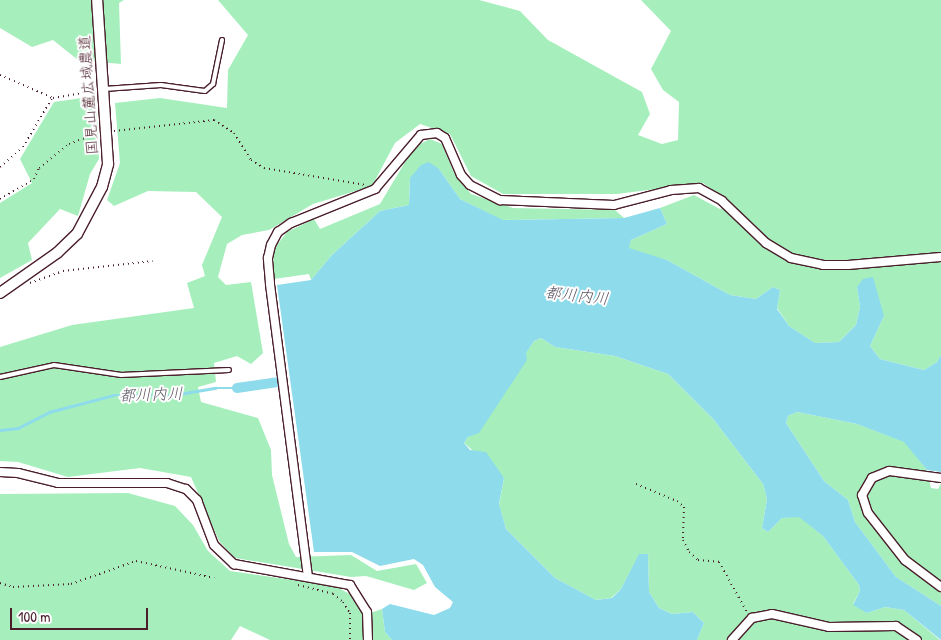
<!DOCTYPE html>
<html>
<head>
<meta charset="utf-8">
<style>
  body { margin:0 }
  #map { position:relative; width:941px; height:640px; overflow:hidden; background:#fff; font-family:"Patrick Hand","Klee One",sans-serif }
  div>[style] { position:absolute }
  [style*='--x'] { left:calc(var(--x)*1px); top:calc(var(--y)*1px); width:calc(var(--w)*1px); rotate:calc(var(--a)*1deg) }
  .green>* { inset:0; background:#a6efbd }
  .water>* { inset:0; background:#8ddbeb }
  .stream>* { height:2.5px; margin:-1.25px; padding:0 1.25px; transform-origin:1.25px; border-radius:1.25px; background:#8ddbeb }
  .canal>* { height:10px; margin:-5px; padding:0 5px; transform-origin:5px; border-radius:5px; background:#8ddbeb }
  .path>* { height:2px; margin-top:-1px; transform-origin:0; background:repeating-linear-gradient(90deg,#4a1f2b 0 1px,transparent 0 5px) }
  .roads { filter:drop-shadow(1px 0 #4a1f2b) drop-shadow(-1px 0 #4a1f2b) drop-shadow(0 1px #4a1f2b) drop-shadow(0 -1px #4a1f2b) }
  .service>* { height:4px; margin:-2px; padding:0 2px; transform-origin:2px; border-radius:2px; background:#fff }
  .minor>* { height:8px; margin:-4px; padding:0 4px; transform-origin:4px; border-radius:4px; background:#fff }
  .tertiary>* { height:10px; margin:-5px; padding:0 5px; transform-origin:5px; border-radius:5px; background:#fff }
  span { translate:-50% -50%; white-space:nowrap; text-align:center; line-height:1.15; -webkit-text-stroke:4px #fff; paint-order:stroke }
  .street-label { font-size:15px; color:#4a1f2b }
  .water-label { font-size:16px; color:#5e5765; font-style:italic }
  .scale { position:absolute; left:10px; top:608px; width:138px; height:22px; box-sizing:border-box; border:2px solid #4a1f2b; border-top:0; padding-left:6px; font-size:15px; line-height:18px; white-space:nowrap; color:#4a1f2b; -webkit-text-stroke:4px #fff; paint-order:stroke }
</style>
</head>
<body>
<div id="map">
  <div class="green">
    <div style="clip-path:polygon(0 0,124px 0,119px 3px,121px 64px,78px 60px,53px 40px,32px 47px,0 28px)"></div>
    <div style="clip-path:polygon(218px 0,479px 0,520px 11px,548px 40px,642px 92px,650px 114px,638px 135px,662px 144px,678px 140px,679px 102px,663px 90px,651px 69px,671px 31px,641px 0,941px 0,941px 355px,937px 362px,924px 370px,880px 359px,870px 346px,884px 316px,857px 287px,860px 307px,856px 325px,839px 342px,815px 343px,789px 326px,777px 308px,780px 290px,773px 287px,756px 299px,730px 295px,667px 260px,634px 252px,628px 248px,631px 240px,667px 224px,660px 208px,694px 195px,720px 209px,733px 205px,703px 183px,617px 194px,503px 194px,471px 176px,450px 134px,420px 124px,395px 143px,372px 186px,313px 204px,269px 230px,242px 235px,227px 244px,218px 277px,226px 285px,251px 282px,263px 353px,251px 364px,237px 356px,214px 363px,216px 382px,198px 387px,201px 402px,258px 418px,271px 450px,272px 475px,289px 544px,296px 557px,351px 555px,377px 571px,416px 564px,427px 583px,414px 590px,366px 576px,351px 577px,235px 558px,219px 541px,191px 477px,140px 468px,68px 477px,18px 462px,0 461px,0 347px,72px 325px,194px 308px,187px 283px,205px 276px,202px 265px,222px 217px,196px 192px,148px 191px,114px 206px,107px 200px,120px 163px,115px 103px,160px 98px,227px 108px,228px 70px,248px 35px)"></div>
    <div style="clip-path:polygon(96px 96px,99px 159px,90px 174px,78px 216px,60px 209px,28px 243px,32px 260px,0 278px,0 203px,32px 183px,20px 159px,54px 102px)"></div>
    <div style="clip-path:polygon(430px 139px,442px 144px,454px 173px,471px 194px,513px 208px,615px 210px,624px 218px,502px 220px,460px 199px,439px 169px,410px 178px,409px 205px,380px 211px,332px 255px,311px 280px,309px 274px,274px 279px,273px 250px,287px 232px,314px 219px,320px 229px,380px 204px,414px 147px)"></div>
    <div style="clip-path:polygon(541px 338px,555px 347px,615px 356px,668px 374px,714px 420px,763px 484px,767px 499px,762px 528px,768px 532px,782px 518px,799px 516px,823px 536px,859px 585px,860px 591px,853px 604px,867px 613px,885px 607px,904px 610px,940px 640px,697px 640px,704px 623px,693px 612px,672px 614px,659px 608px,649px 592px,648px 554px,639px 555px,621px 589px,611px 598px,596px 600px,555px 578px,506px 529px,499px 505px,504px 478px,464px 443px,534px 341px)"></div>
    <div style="clip-path:polygon(797px 412px,857px 424px,905px 442px,927px 470px,931px 488px,938px 489px,941px 483px,941px 606px,896px 577px,855px 522px,848px 500px,824px 481px,786px 423px,788px 416px)"></div>
    <div style="clip-path:polygon(128px 493px,175px 506px,193px 525px,208px 551px,230px 571px,335px 586px,355px 597px,367px 614px,382px 609px,385px 632px,392px 640px,270px 640px,240px 626px,231px 640px,0 640px,0 494px)"></div>
  </div>
  <div class="water">
    <div style="clip-path:polygon(429px 162px,439px 169px,460px 199px,503px 220px,624px 218px,660px 208px,667px 224px,631px 240px,629px 248px,667px 260px,730px 295px,756px 299px,773px 287px,780px 290px,777px 309px,789px 326px,815px 343px,839px 342px,856px 325px,860px 307px,857px 287px,863px 279px,873px 277px,884px 316px,870px 346px,880px 359px,924px 370px,937px 362px,941px 355px,941px 472px,927px 470px,904px 442px,857px 424px,797px 412px,788px 416px,786px 423px,824px 481px,848px 500px,855px 522px,896px 577px,941px 606px,941px 640px,904px 610px,885px 607px,867px 613px,853px 605px,860px 591px,859px 585px,823px 536px,799px 517px,782px 518px,768px 532px,762px 528px,767px 499px,763px 484px,714px 420px,668px 374px,615px 356px,555px 347px,541px 338px,534px 341px,526px 353px,527px 360px,479px 433px,468px 437px,464px 443px,470px 450px,486px 452px,504px 478px,499px 504px,506px 529px,555px 578px,596px 600px,612px 598px,621px 589px,639px 554px,648px 554px,649px 592px,659px 608px,672px 614px,693px 612px,704px 623px,697px 640px,392px 640px,385px 632px,382px 609px,390px 604px,434px 615px,450px 608px,453px 602px,435px 587px,423px 565px,414px 559px,380px 566px,352px 552px,314px 552px,277px 285px,311px 280px,332px 255px,380px 211px,409px 205px,410px 178px,421px 165px)"></div>
  </div>
  <div class="stream">
    <div style="--x:0;--y:430;--w:18;--a:-6"></div>
    <div style="--x:18;--y:428;--w:35;--a:-27"></div>
    <div style="--x:49;--y:412;--w:67;--a:-14.7"></div>
    <div style="--x:114;--y:395;--w:59;--a:0"></div>
    <div style="--x:173;--y:395;--w:43;--a:-9.5"></div>
    <div style="--x:215;--y:388;--w:22;--a:0"></div>
  </div>
  <div class="canal">
    <div style="--x:237;--y:388;--w:41;--a:-8.3"></div>
  </div>
  <div class="path">
    <div style="--x:0;--y:75;--w:58;--a:23.5"></div>
    <div style="--x:53;--y:98;--w:42;--a:-9.7"></div>
    <div style="--x:114;--y:131;--w:101;--a:-6.3"></div>
    <div style="--x:214;--y:120;--w:24;--a:33"></div>
    <div style="--x:234;--y:133;--w:32;--a:58"></div>
    <div style="--x:251;--y:160;--w:15;--a:32"></div>
    <div style="--x:264;--y:168;--w:103;--a:9.5"></div>
    <div style="--x:0;--y:167;--w:30;--a:-41"></div>
    <div style="--x:23;--y:147;--w:57;--a:-59.4"></div>
    <div style="--x:0;--y:199;--w:39;--a:-30"></div>
    <div style="--x:34;--y:179;--w:12;--a:-66"></div>
    <div style="--x:39;--y:168;--w:38;--a:-39"></div>
    <div style="--x:69;--y:144;--w:30;--a:-21"></div>
    <div style="--x:30;--y:283;--w:35;--a:-20"></div>
    <div style="--x:63;--y:271;--w:90;--a:-6.4"></div>
    <div style="--x:636;--y:484;--w:44;--a:22.5"></div>
    <div style="--x:677;--y:501;--w:9;--a:41"></div>
    <div style="--x:684;--y:507;--w:33;--a:92"></div>
    <div style="--x:683;--y:540;--w:13;--a:63"></div>
    <div style="--x:689;--y:552;--w:12;--a:42"></div>
    <div style="--x:698;--y:560;--w:21;--a:5"></div>
    <div style="--x:719;--y:562;--w:57;--a:60.8"></div>
    <div style="--x:0;--y:583;--w:14;--a:17"></div>
    <div style="--x:13;--y:587;--w:58;--a:-3"></div>
    <div style="--x:71;--y:584;--w:69;--a:-19.5"></div>
    <div style="--x:136;--y:561;--w:80;--a:12.3"></div>
    <div style="--x:298;--y:585;--w:36;--a:14"></div>
    <div style="--x:333;--y:594;--w:13;--a:39"></div>
    <div style="--x:343;--y:602;--w:13;--a:58"></div>
    <div style="--x:350;--y:613;--w:27;--a:90"></div>
  </div>
  <div class="roads">
    <div class="service">
      <div style="--x:104;--y:89;--w:57;--a:-4"></div>
      <div style="--x:161;--y:85;--w:44;--a:7.8"></div>
      <div style="--x:205;--y:91;--w:11;--a:-41"></div>
      <div style="--x:213;--y:84;--w:45;--a:-78.4"></div>
      <div style="--x:0;--y:377;--w:55;--a:-12.5"></div>
      <div style="--x:54;--y:365;--w:68;--a:8.5"></div>
      <div style="--x:121;--y:375;--w:108;--a:-2.7"></div>
    </div>
    <div class="minor">
      <div style="--x:0;--y:472;--w:18;--a:3"></div>
      <div style="--x:18;--y:473;--w:41;--a:14"></div>
      <div style="--x:58;--y:483;--w:109;--a:0"></div>
      <div style="--x:167;--y:483;--w:20;--a:18"></div>
      <div style="--x:186;--y:489;--w:16;--a:45"></div>
      <div style="--x:197;--y:500;--w:48;--a:69.3"></div>
      <div style="--x:214;--y:545;--w:28;--a:44"></div>
      <div style="--x:234;--y:564;--w:118;--a:10.3"></div>
      <div style="--x:350;--y:585;--w:32;--a:58"></div>
      <div style="--x:367;--y:612;--w:28;--a:88"></div>
      <div style="--x:941;--y:478;--w:52;--a:-172.3"></div>
      <div style="--x:889;--y:471;--w:18;--a:158"></div>
      <div style="--x:872;--y:478;--w:20;--a:120"></div>
      <div style="--x:862;--y:495;--w:19;--a:72"></div>
      <div style="--x:868;--y:513;--w:60;--a:51.8"></div>
      <div style="--x:905;--y:560;--w:45;--a:36.9"></div>
      <div style="--x:308;--y:577;--w:296;--a:-97.4"></div>
      <div style="--x:270;--y:283;--w:25;--a:-95"></div>
      <div style="--x:268;--y:258;--w:13;--a:-77"></div>
      <div style="--x:271;--y:245;--w:15;--a:-62"></div>
      <div style="--x:278;--y:232;--w:16;--a:-35"></div>
      <div style="--x:291;--y:223;--w:91;--a:-22"></div>
      <div style="--x:375;--y:189;--w:71;--a:-49.6"></div>
      <div style="--x:421;--y:135;--w:16;--a:-7"></div>
      <div style="--x:437;--y:133;--w:9;--a:32"></div>
      <div style="--x:445;--y:138;--w:40;--a:66.6"></div>
      <div style="--x:461;--y:175;--w:13;--a:48"></div>
      <div style="--x:470;--y:185;--w:34;--a:27"></div>
      <div style="--x:500;--y:200;--w:114;--a:2.5"></div>
      <div style="--x:614;--y:205;--w:59;--a:-14.7"></div>
      <div style="--x:671;--y:190;--w:28;--a:-4"></div>
      <div style="--x:699;--y:188;--w:26;--a:29"></div>
      <div style="--x:722;--y:201;--w:61;--a:43.7"></div>
      <div style="--x:766;--y:243;--w:29;--a:31"></div>
      <div style="--x:791;--y:258;--w:33;--a:12"></div>
      <div style="--x:823;--y:265;--w:25;--a:0"></div>
      <div style="--x:848;--y:265;--w:93;--a:-4.9"></div>
      <div style="--x:732;--y:640;--w:30;--a:-48"></div>
      <div style="--x:752;--y:618;--w:20;--a:-11"></div>
      <div style="--x:772;--y:614;--w:58;--a:12.8"></div>
      <div style="--x:829;--y:627;--w:67;--a:-0.9"></div>
      <div style="--x:896;--y:626;--w:25;--a:34"></div>
    </div>
    <div class="tertiary">
      <div style="--x:0;--y:293;--w:70;--a:-35.1"></div>
      <div style="--x:57;--y:253;--w:28;--a:-44"></div>
      <div style="--x:77;--y:234;--w:53;--a:-62"></div>
      <div style="--x:102;--y:187;--w:24;--a:-75"></div>
      <div style="--x:108;--y:164;--w:164;--a:-93.8"></div>
    </div>
  </div>
  <div class="street-label">
    <span style="left:88px;top:95px;rotate:-94deg">国見山麓広域農道</span>
  </div>
  <div class="water-label">
    <span style="left:577px;top:295px;rotate:6deg">都川内川</span>
    <span style="left:151px;top:394px;rotate:-2deg">都川内川</span>
  </div>
  <div class="scale">100 m</div>
</div>
</body>
</html>
